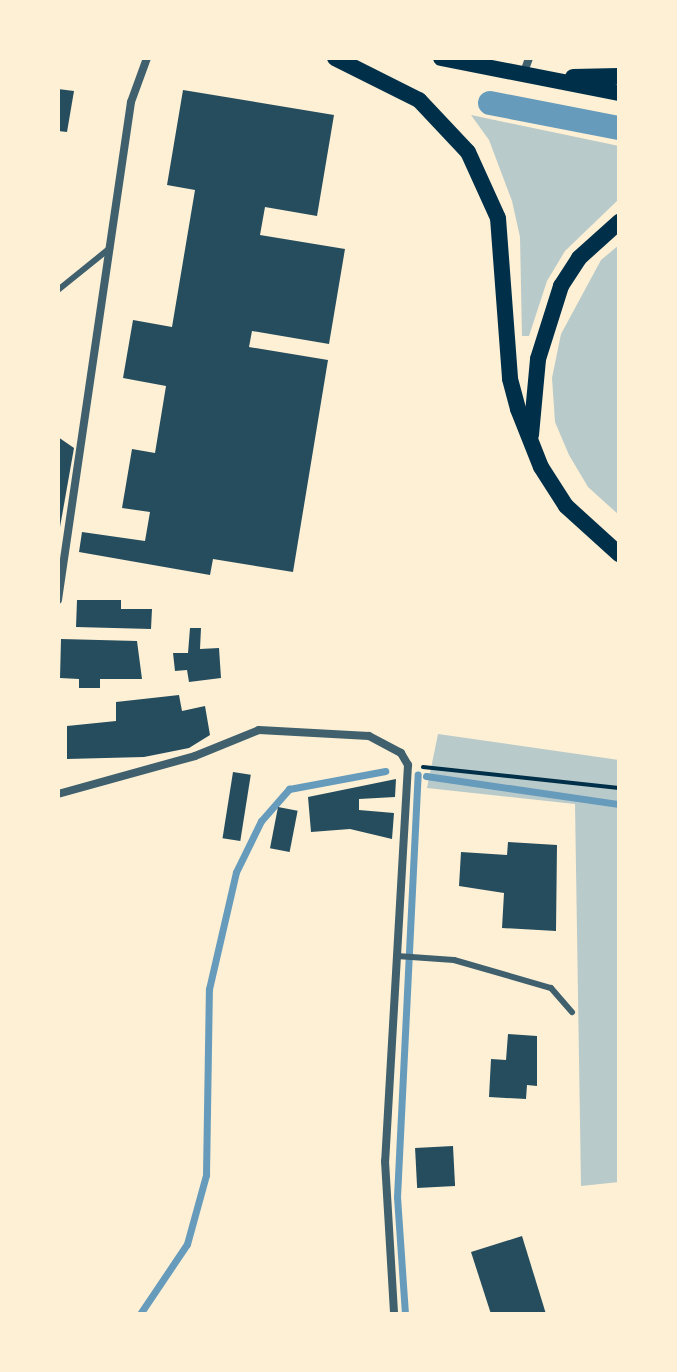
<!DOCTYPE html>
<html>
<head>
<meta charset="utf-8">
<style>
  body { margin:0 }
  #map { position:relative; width:677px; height:1372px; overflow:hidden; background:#fdf0d5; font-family:"Roboto Condensed",sans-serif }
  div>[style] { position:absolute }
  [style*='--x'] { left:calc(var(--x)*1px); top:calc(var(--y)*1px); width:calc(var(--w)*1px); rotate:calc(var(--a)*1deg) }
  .green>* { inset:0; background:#b9caca }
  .stream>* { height:7px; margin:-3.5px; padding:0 3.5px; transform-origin:3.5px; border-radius:3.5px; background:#669bbc }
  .canal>* { height:24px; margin:-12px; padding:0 12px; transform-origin:12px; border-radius:12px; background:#669bbc }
  .building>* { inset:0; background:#264d5e; transform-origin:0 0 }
  .path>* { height:4px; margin:-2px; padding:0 2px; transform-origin:2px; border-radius:2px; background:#003049 }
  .service>* { height:6px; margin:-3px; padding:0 3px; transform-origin:3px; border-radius:3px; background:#3f606c }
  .minor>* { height:8px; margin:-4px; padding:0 4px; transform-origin:4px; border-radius:4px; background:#3f606c }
  .secondary>* { height:16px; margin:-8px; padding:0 8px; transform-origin:8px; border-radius:8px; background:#003049 }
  span { translate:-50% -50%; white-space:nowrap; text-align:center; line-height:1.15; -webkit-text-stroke:7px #fdf0d5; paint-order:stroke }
  .frame { position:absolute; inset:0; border:60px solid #fdf0d5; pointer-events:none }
</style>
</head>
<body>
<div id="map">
  <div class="green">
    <div style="clip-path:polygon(471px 115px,619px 146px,619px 199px,565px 251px,547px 281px,529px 336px,522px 336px,520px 237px,512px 201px,489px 140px)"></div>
    <div style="clip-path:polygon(619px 245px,619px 515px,588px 487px,569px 455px,555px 422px,552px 378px,561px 334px,601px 260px)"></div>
    <div style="clip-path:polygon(438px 734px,619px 760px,619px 1182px,581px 1186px,575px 804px,427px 788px)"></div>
  </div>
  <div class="stream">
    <div style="--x:426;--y:776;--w:195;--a:8.3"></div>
    <div style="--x:140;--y:1314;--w:84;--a:-56.1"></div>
    <div style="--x:187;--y:1244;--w:72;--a:-74.6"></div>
    <div style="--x:206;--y:1175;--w:186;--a:-89.1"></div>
    <div style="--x:209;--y:989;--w:120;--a:-77"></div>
    <div style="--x:236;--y:872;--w:57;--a:-63.9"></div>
    <div style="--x:261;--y:821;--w:43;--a:-48.8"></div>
    <div style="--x:289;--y:789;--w:98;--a:-10.6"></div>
    <div style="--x:405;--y:1314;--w:117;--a:-93.9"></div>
    <div style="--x:397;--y:1197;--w:423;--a:-87.2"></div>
  </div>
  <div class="canal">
    <div style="--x:490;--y:103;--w:131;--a:11"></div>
  </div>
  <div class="building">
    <div style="clip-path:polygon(58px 89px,74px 91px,67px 132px,58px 131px)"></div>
    <div style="clip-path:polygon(183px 90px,334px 115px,317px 216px,265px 207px,260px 235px,345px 249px,329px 344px,252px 331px,249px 347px,328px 360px,293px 572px,213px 559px,210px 575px,79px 552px,82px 532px,145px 541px,150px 512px,122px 508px,132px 449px,155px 453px,166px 386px,123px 378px,133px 320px,172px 327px,195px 190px,167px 185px)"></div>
    <div style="clip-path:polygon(58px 437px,74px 448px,60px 527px,58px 527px)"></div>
    <div style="clip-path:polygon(77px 600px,121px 600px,121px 609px,152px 609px,151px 629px,76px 627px)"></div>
    <div style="clip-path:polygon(190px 628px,201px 628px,200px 649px,219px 648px,221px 678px,189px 682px,187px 670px,175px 671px,173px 653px,188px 653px)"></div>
    <div style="clip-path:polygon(61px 639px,137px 641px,142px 679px,100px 679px,100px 688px,79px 688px,79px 679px,60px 678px)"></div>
    <div style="clip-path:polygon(179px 695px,182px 711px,205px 706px,210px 735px,189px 748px,144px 757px,67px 759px,67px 726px,116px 721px,116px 702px)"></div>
    <div style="left:233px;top:772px;width:18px;height:67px;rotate:9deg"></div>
    <div style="clip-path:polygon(396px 779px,395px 797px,359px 799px,359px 810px,394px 813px,392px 839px,350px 829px,311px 832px,308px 797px)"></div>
    <div style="left:278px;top:807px;width:20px;height:42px;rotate:11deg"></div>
    <div style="clip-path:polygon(508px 842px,557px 845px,556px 931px,502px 928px,504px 893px,459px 886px,461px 852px,507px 855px)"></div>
    <div style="clip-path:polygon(508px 1034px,537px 1036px,537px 1086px,527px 1085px,526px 1099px,489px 1097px,491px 1059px,506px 1060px)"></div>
    <div style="left:453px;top:1146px;width:40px;height:38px;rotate:87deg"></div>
    <div style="clip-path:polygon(522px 1236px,546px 1314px,491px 1314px,471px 1252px)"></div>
  </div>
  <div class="path">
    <div style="--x:423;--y:767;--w:197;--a:6.1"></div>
  </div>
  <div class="service">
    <div style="--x:58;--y:290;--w:67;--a:-38.9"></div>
    <div style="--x:397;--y:956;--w:57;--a:4"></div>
    <div style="--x:454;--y:960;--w:101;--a:16.1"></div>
    <div style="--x:551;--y:988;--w:32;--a:49"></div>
  </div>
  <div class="minor">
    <div style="--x:524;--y:72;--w:15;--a:-70"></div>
    <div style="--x:58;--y:600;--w:503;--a:-81.66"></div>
    <div style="--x:131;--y:102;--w:47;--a:-70"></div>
    <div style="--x:58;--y:794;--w:142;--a:-15.5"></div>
    <div style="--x:195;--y:756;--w:69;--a:-22.1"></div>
    <div style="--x:259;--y:730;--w:110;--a:3.1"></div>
    <div style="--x:369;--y:736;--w:36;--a:28"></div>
    <div style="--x:401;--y:753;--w:14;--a:60"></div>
    <div style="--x:408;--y:765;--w:397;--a:93.3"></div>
    <div style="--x:385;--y:1161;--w:153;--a:86.6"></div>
  </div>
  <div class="secondary">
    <div style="--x:335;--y:58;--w:94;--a:26.6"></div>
    <div style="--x:419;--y:100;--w:71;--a:46.7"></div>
    <div style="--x:468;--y:152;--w:72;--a:65.6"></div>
    <div style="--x:498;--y:218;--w:161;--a:85.7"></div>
    <div style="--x:510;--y:379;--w:31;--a:75"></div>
    <div style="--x:518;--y:409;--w:62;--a:68.4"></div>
    <div style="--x:541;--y:467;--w:46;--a:57.3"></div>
    <div style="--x:566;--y:506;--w:72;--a:42.2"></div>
    <div style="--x:441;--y:58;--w:181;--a:11.1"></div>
    <div style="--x:573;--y:77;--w:46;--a:-1.2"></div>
    <div style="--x:531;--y:435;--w:76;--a:-84.7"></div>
    <div style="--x:538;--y:359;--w:77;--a:-72.5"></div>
    <div style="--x:561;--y:286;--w:33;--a:-57"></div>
    <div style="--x:579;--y:258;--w:54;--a:-42"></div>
  </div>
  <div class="frame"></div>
</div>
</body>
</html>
